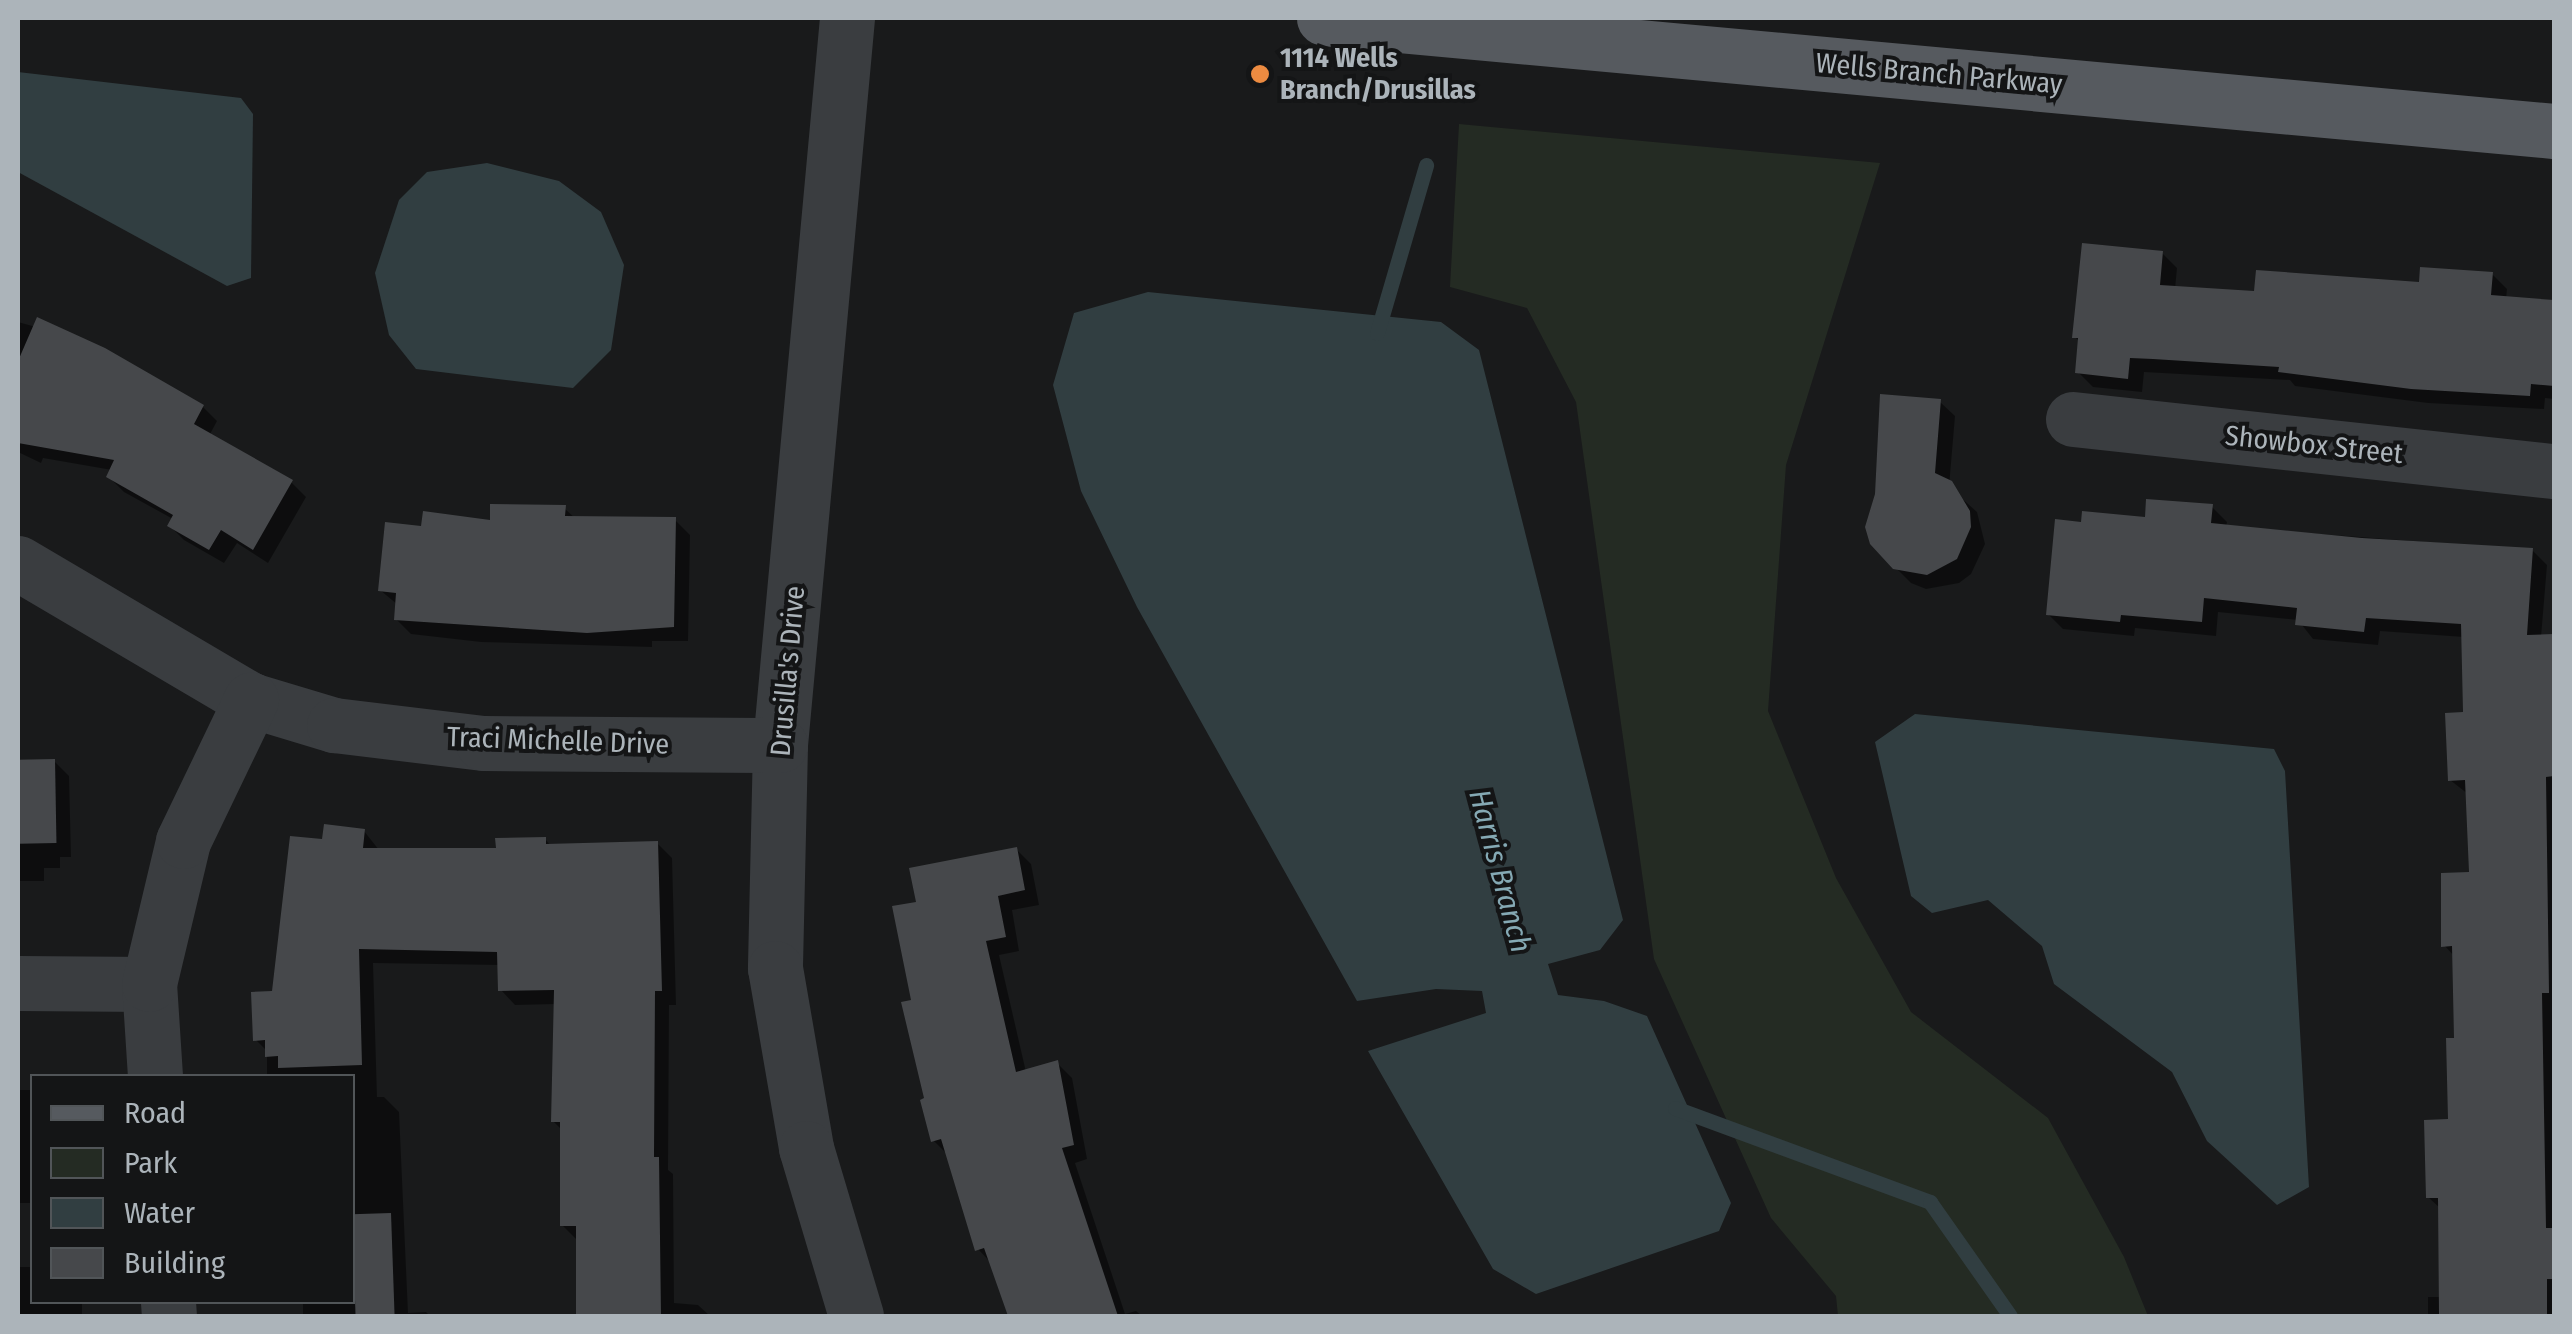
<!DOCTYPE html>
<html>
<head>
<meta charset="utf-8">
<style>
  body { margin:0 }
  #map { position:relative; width:2572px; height:1334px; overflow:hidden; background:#191a1b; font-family:"Fira Sans Condensed",sans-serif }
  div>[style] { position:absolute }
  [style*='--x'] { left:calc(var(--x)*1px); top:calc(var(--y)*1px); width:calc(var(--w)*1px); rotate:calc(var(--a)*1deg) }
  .green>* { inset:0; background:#242b23 }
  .water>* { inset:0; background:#313e41 }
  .shadow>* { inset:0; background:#0007; transform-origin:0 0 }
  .stream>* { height:15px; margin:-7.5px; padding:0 7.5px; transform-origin:7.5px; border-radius:7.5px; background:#313e41 }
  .building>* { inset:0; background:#46484b; transform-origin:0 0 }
  .minor>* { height:55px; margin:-27.5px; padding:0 27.5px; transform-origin:27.5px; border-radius:27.5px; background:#3a3d40 }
  .major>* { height:55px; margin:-27.5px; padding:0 27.5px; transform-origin:27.5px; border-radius:27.5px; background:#565a5f }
  .dots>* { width:28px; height:28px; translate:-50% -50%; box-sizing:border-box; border:5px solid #141516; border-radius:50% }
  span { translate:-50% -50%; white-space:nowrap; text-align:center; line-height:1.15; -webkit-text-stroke:8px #141516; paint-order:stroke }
  .poi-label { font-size:28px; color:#acb4ba; font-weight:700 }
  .left { translate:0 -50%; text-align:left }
  .street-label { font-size:28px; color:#acb4ba }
  .water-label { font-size:30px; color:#85a9b4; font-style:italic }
  .frame { position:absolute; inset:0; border:20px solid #acb4ba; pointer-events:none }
  .legend { position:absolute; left:30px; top:1074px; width:325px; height:230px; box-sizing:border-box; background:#141516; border:2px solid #515558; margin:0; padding:12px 18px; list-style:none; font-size:30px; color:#acb4ba }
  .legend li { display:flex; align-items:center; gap:20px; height:50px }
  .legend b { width:50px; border:2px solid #515558 }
</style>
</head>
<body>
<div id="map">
  <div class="green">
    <div style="clip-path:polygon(1459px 124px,1880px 163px,1786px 465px,1768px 711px,1836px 878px,1911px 1012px,2048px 1118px,2124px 1257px,2148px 1316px,1838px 1316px,1836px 1296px,1771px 1218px,1654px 959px,1576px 402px,1527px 308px,1450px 287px)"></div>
  </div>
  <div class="water">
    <div style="clip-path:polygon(18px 72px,241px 98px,253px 114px,251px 278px,227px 286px,18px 172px)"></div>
    <div style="clip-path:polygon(487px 163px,559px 181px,601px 212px,624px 265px,611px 350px,573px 388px,416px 369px,389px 335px,375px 273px,399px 200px,427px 172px)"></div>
    <div style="clip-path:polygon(1148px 292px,1441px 322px,1479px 350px,1623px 920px,1600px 950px,1548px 964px,1558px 995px,1604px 1001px,1647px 1016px,1731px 1203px,1719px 1231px,1536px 1294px,1493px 1269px,1368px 1051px,1486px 1013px,1482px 991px,1436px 989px,1357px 1001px,1137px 607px,1081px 491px,1053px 385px,1074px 313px)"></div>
    <div style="clip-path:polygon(1915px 714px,2274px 749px,2285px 771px,2309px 1187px,2277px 1205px,2207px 1141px,2172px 1072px,2054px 984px,2042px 946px,1988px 900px,1932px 913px,1911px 896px,1875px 742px)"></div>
  </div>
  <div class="shadow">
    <div style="clip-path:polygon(2162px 253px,2177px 268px,2175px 289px,2256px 293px,2421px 285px,2492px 274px,2507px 289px,2506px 299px,2554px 304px,2554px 399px,2545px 398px,2544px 409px,2428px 403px,2295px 386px,2290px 380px,2144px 372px,2142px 392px,2093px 387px,2078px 372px,2081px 343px,2075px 337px)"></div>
    <div style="clip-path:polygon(18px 322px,36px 327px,203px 407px,217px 421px,209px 436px,291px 482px,306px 497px,268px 563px,237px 543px,224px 563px,184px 540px,170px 526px,173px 519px,124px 492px,109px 477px,112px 470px,43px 458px,41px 463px,18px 452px)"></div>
    <div style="clip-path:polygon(1940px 402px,1955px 416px,1949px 487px,1977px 512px,1985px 544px,1971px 574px,1959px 583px,1926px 589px,1911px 583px,1895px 567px)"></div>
    <div style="clip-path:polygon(2212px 507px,2227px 522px,2226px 527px,2532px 550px,2547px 565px,2541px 637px,2554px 637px,2554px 1316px,2428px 1316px,2428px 1297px,2442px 1297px,2441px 1209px,2428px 1197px,2451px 1122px,2456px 1040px,2454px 956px,2444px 945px,2471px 875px,2468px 794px,2450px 780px,2466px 714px,2464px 637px,2380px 631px,2378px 645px,2313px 639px,2298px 620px,2218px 612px,2216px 636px,2135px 628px,2134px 636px,2063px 629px,2048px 614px,2083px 524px,2147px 520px)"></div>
    <div style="clip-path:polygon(564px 508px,576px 519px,675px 520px,690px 535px,688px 641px,652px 641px,652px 647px,481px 642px,411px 634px,396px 619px,398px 605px,380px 590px,423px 529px,493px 523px)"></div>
    <div style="clip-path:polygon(54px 761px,69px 776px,71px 857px,60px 857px,60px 868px,44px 868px,44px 881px,18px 881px,18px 762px)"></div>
    <div style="clip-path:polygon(364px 831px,379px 850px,498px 850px,545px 839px,551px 846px,657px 843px,672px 858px,676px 1005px,669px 1005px,668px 1170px,673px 1174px,674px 1303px,698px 1305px,710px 1316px,578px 1316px,578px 1241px,562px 1225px,562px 1130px,553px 1121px,556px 1004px,515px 1005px,501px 990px,500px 965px,373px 963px,377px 1097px,384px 1097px,399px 1112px,408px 1313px,426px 1312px,430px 1316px,303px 1316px,303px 1302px,352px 1302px,352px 1076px,267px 1076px,267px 1051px,256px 1040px,324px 842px)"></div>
    <div style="clip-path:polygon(1016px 849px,1031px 864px,1039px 905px,1012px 910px,1019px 951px,999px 955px,1026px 1072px,1057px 1063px,1072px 1078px,1087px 1159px,1075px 1163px,1125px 1314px,1136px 1311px,1142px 1316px,1010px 1316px,992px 1264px,978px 1249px,948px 1155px,933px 1140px,914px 1002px,919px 904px)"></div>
    <div style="left:18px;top:1090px;width:14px;height:113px"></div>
    <div style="clip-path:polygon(18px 1267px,32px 1267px,32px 1302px,82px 1302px,82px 1316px,18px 1316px)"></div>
  </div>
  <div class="stream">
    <div style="--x:1377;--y:333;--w:175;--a:-73.7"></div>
    <div style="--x:1675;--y:1108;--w:272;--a:20.2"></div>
    <div style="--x:1930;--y:1202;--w:139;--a:54.9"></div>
  </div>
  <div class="building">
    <div style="clip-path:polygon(2082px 243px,2163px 251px,2160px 285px,2254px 291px,2256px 270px,2419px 282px,2420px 267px,2493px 272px,2491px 295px,2554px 300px,2554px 386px,2531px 384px,2530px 396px,2411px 389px,2278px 372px,2279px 367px,2153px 359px,2130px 358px,2128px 379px,2075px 373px,2078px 338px,2072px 338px)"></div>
    <div style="clip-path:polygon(37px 317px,105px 348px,204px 405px,194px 424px,293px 480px,253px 550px,221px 530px,209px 550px,167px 526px,173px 515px,106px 477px,114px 460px,18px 443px,18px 361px)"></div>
    <div style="clip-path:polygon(1880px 394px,1941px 399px,1935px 473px,1952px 481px,1970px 511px,1971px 527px,1957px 559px,1927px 575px,1893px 569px,1870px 544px,1865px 527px,1875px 494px)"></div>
    <div style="clip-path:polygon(2146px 499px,2213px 504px,2211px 523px,2362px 538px,2533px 548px,2527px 635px,2554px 634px,2554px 776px,2546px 777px,2549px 993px,2542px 993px,2546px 1228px,2554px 1228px,2554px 1279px,2547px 1279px,2547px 1316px,2439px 1316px,2438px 1198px,2426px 1198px,2424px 1120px,2448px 1119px,2446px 1038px,2454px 1038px,2452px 946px,2441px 947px,2441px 873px,2469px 872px,2465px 780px,2448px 781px,2445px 713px,2463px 712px,2461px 624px,2366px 618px,2364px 632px,2295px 625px,2297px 608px,2204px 598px,2202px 622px,2121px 615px,2120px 622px,2046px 615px,2055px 519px,2081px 522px,2082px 511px,2145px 517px)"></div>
    <div style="clip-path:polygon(490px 504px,566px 505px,565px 516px,676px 517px,674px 627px,587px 633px,394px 620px,396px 593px,378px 591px,385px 522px,421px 526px,423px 511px,490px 520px)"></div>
    <div style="left:55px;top:759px;width:84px;height:37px;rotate:89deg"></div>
    <div style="clip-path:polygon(324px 824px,365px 829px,363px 848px,496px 848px,495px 838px,546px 837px,546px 844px,658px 841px,662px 991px,655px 991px,654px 1157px,659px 1157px,661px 1316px,576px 1316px,576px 1226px,560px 1226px,560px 1122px,551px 1122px,554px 990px,498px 991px,497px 952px,359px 949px,362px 1065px,278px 1068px,278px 1056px,265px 1057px,265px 1040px,253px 1041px,251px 992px,272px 991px,290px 836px,322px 839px)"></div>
    <div style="clip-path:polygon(1017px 847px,1025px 890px,998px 896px,1006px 937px,986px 941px,1016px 1072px,1058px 1060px,1074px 1145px,1062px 1148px,1118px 1316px,1008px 1316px,984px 1248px,975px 1251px,941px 1139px,931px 1142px,920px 1100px,924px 1098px,901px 1002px,911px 1000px,892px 906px,916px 902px,909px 868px)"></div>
    <div style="left:391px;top:1213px;width:103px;height:39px;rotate:88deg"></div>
  </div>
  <div class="minor">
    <div style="--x:847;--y:18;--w:730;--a:95.27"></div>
    <div style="--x:780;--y:745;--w:223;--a:91.3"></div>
    <div style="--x:775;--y:968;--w:183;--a:80.2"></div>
    <div style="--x:806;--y:1148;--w:175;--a:73.4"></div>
    <div style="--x:2073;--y:419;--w:484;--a:6.2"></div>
    <div style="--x:18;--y:563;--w:270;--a:30.5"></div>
    <div style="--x:251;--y:700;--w:87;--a:16.8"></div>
    <div style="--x:334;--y:725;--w:150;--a:6.9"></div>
    <div style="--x:483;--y:743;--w:297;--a:0.4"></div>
    <div style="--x:18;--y:983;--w:131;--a:0.4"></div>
    <div style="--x:155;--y:1076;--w:92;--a:-93.7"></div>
    <div style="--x:149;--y:984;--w:147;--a:-76.6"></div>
    <div style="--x:183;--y:841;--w:157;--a:-64.3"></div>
    <div style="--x:168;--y:1302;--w:14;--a:86"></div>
  </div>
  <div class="major">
    <div style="--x:1324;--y:18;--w:1235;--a:5.25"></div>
  </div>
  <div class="dots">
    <div style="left:1260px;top:74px;background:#ec8b41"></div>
  </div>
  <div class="poi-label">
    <span class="left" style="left:1280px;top:74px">1114 Wells<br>Branch/Drusillas</span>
  </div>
  <div class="street-label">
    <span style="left:1939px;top:74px;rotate:5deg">Wells Branch Parkway</span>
    <span style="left:2314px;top:445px;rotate:6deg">Showbox Street</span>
    <span style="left:788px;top:671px;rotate:-85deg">Drusilla's Drive</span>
    <span style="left:558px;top:741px;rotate:2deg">Traci Michelle Drive</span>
  </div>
  <div class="water-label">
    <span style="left:1500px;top:871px;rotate:75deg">Harris Branch</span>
  </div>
  <div class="frame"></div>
  <ul class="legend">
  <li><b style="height:12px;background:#565a5f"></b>Road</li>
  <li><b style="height:28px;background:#242b23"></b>Park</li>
  <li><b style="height:28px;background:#313e41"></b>Water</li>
  <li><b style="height:28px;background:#46484b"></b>Building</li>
  </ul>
</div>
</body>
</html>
